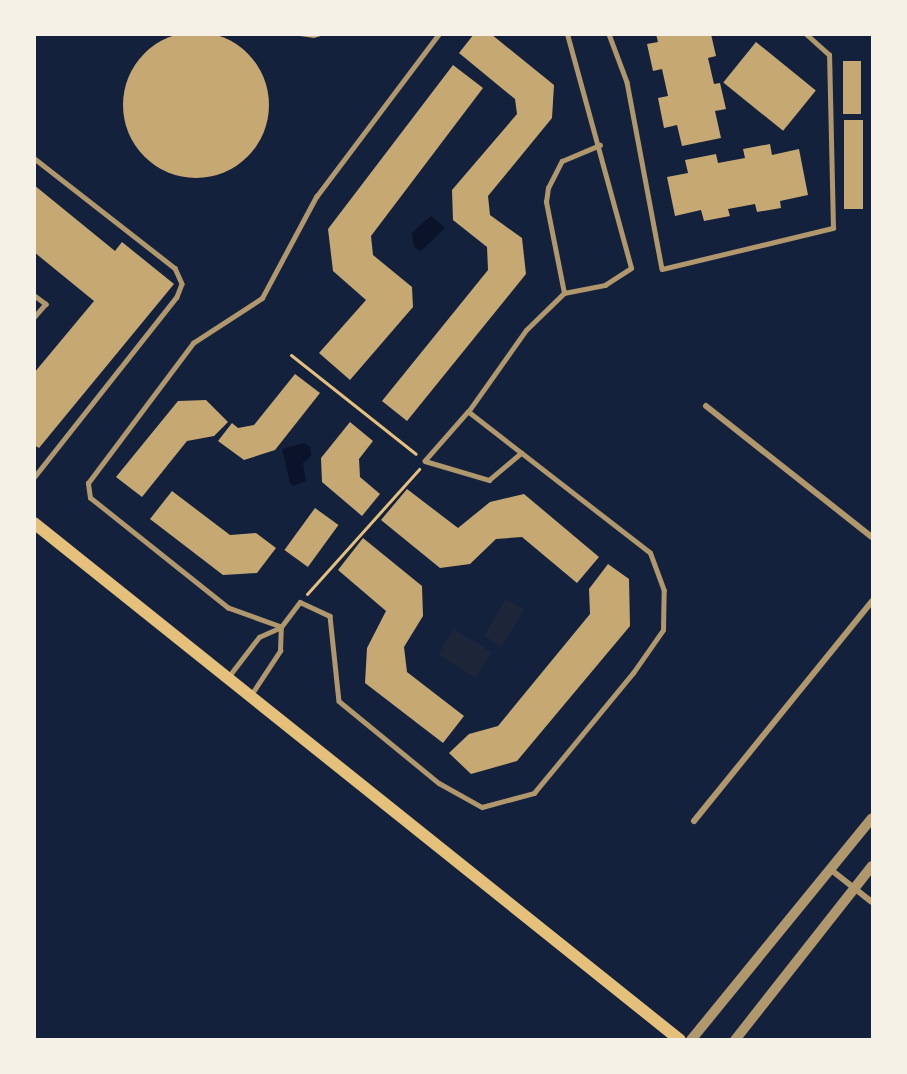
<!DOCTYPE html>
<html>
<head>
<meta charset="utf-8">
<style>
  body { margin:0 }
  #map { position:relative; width:907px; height:1074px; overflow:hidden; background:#14213d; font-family:"Alegreya Sans",sans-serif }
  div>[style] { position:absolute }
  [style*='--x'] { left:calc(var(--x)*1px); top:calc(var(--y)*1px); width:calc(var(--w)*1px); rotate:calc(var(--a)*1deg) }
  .green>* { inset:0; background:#1d2539; transform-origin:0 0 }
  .water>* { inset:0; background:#0b132b }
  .building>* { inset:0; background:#c6a872; transform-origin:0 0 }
  .round { border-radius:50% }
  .path>* { height:3px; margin:-1.5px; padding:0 1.5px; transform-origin:1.5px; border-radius:1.5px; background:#e5c07b }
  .service>* { height:4.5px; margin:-2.25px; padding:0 2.25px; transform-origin:2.25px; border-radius:2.25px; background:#b1986c }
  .minor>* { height:6px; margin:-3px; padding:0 3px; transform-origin:3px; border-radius:3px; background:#b1986c }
  .tertiary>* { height:10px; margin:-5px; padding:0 5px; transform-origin:5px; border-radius:5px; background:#b1986c }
  .secondary>* { height:12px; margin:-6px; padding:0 6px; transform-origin:6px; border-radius:6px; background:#e5c07b }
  span { translate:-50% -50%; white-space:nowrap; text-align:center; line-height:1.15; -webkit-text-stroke:4.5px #f6f1e7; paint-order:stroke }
  .frame { position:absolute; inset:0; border:36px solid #f6f1e7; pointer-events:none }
</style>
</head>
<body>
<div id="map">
  <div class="green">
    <div style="left:506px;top:599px;width:21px;height:43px;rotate:31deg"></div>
    <div style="left:454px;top:629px;width:44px;height:30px;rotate:32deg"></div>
  </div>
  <div class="water">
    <div style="clip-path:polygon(431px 216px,445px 228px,421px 251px,414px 247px,412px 233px)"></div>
    <div style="clip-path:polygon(304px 443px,310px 447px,311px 456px,303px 463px,306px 481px,294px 486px,290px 483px,282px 449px)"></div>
  </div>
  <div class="building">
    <div class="round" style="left:123px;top:32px;width:146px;height:146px"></div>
    <div style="clip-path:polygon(286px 34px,324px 34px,324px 35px,314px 38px)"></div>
    <div style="clip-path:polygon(474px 34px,491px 34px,554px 85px,552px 118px,488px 196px,490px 215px,522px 238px,526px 274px,407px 421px,382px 401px,488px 270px,487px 247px,453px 220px,452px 190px,517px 114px,515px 99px,459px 53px)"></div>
    <div style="clip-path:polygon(656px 34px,711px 34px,716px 56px,708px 58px,714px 84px,720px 83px,726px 109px,715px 111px,721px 138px,682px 146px,677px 125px,664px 128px,658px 98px,668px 96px,662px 69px,653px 71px,647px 44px,658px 42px)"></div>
    <div style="left:756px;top:42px;width:77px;height:52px;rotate:39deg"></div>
    <div style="left:843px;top:61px;width:18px;height:53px"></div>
    <div style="clip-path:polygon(453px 65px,483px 88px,371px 236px,373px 255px,412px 287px,413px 307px,350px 380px,319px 353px,366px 300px,333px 271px,328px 229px)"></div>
    <div style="left:844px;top:120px;width:19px;height:89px"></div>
    <div style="clip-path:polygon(770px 144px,772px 155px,799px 149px,808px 195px,780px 201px,781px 208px,757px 212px,755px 204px,728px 209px,730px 216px,704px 221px,701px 210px,675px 216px,667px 177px,688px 173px,685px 160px,716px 154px,718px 163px,745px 158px,743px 149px)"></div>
    <div style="clip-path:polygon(34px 185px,115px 251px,122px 242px,174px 284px,39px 448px,34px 445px,34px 373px,94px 301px,34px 252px)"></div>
    <div style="clip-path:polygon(295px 374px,320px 393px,275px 450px,244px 460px,218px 441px,232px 423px,238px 428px,254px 425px)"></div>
    <div style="clip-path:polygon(206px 400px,228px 422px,214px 436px,187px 441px,142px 497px,116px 477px,178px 401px)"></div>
    <div style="clip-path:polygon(350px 422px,373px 441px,359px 459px,360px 477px,380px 494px,362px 516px,322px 482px,321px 458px)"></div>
    <div style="clip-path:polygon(407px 489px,458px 528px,490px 502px,524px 494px,599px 557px,577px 583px,522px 537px,496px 539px,470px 564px,440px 568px,381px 520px)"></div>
    <div style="clip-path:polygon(172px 491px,230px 535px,256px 533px,276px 548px,257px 573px,223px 575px,150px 519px)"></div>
    <div style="left:315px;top:508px;width:29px;height:52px;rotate:36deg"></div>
    <div style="clip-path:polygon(363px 538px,422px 586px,423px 616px,404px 647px,407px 672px,464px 716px,443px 743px,365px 683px,367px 648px,386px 611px,338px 570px)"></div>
    <div style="clip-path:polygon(608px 564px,629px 579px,630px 626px,517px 761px,471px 774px,449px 753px,469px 734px,498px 726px,590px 614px,589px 589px)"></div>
  </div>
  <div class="path">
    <div style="--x:291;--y:355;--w:159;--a:38.4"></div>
    <div style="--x:307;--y:594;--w:168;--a:-48.1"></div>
  </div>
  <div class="service">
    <div style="--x:609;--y:34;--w:51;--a:69.4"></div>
    <div style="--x:627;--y:82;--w:190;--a:79.4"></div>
    <div style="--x:662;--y:269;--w:176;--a:-13.5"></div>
    <div style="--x:833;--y:228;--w:173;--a:-91.3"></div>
    <div style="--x:829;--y:55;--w:31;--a:-138"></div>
    <div style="--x:34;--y:158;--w:179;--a:38"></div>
    <div style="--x:175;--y:268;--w:17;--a:66"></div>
    <div style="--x:182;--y:284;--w:14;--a:111"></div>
    <div style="--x:177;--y:297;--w:231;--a:128.3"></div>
    <div style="--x:564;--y:293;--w:93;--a:-101.2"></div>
    <div style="--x:546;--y:202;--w:14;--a:-82"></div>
    <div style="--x:548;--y:188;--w:30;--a:-63"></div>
    <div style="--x:562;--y:161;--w:41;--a:-22.8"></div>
    <div style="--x:34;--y:295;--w:15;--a:37"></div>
    <div style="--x:46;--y:304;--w:18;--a:131"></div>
    <div style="--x:468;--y:412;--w:65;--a:131.3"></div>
    <div style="--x:425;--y:461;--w:67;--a:16.5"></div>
    <div style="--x:489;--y:480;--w:42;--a:-40.2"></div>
    <div style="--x:281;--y:627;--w:56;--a:-160.3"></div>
    <div style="--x:228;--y:608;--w:176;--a:-141.4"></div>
    <div style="--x:90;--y:498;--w:15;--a:-98"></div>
    <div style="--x:88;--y:483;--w:175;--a:-53.1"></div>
    <div style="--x:193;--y:343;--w:82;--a:-33.1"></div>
    <div style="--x:262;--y:298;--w:115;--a:-61.9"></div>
    <div style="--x:316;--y:197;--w:204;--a:-53"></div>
    <div style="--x:229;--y:676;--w:49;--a:-52.4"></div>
    <div style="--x:259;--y:637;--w:24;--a:-24"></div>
    <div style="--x:281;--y:627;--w:31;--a:-53"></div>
    <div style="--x:300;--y:602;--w:33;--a:25"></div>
    <div style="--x:330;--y:616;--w:85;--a:84"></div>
    <div style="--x:339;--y:701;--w:129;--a:39.4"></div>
    <div style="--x:439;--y:783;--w:49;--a:29.2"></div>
    <div style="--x:482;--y:807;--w:54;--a:-15.1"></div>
    <div style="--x:534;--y:793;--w:156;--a:-50.5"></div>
    <div style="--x:633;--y:673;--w:52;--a:-55.1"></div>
    <div style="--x:663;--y:630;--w:39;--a:-89"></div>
    <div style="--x:664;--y:591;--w:40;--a:-110.2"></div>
    <div style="--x:650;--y:553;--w:230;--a:-142.2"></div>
    <div style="--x:468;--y:412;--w:100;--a:-54.7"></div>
    <div style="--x:526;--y:330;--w:53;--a:-44.2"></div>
    <div style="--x:564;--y:293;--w:42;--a:-11"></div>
    <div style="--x:605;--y:285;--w:31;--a:-33"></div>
    <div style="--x:631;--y:268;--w:243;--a:-105.3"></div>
    <div style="--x:251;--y:695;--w:53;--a:-56.6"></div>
    <div style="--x:280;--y:651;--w:24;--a:-88"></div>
  </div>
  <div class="minor">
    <div style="--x:706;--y:406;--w:211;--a:38.3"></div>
    <div style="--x:694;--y:821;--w:283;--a:-51"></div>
    <div style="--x:830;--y:869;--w:53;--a:38.2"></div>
  </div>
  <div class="tertiary">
    <div style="--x:691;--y:1040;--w:286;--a:-50.8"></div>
    <div style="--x:735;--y:1040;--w:221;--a:-51.8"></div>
  </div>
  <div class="secondary">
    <div style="--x:34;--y:523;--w:827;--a:38.67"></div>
  </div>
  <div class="frame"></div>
</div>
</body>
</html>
